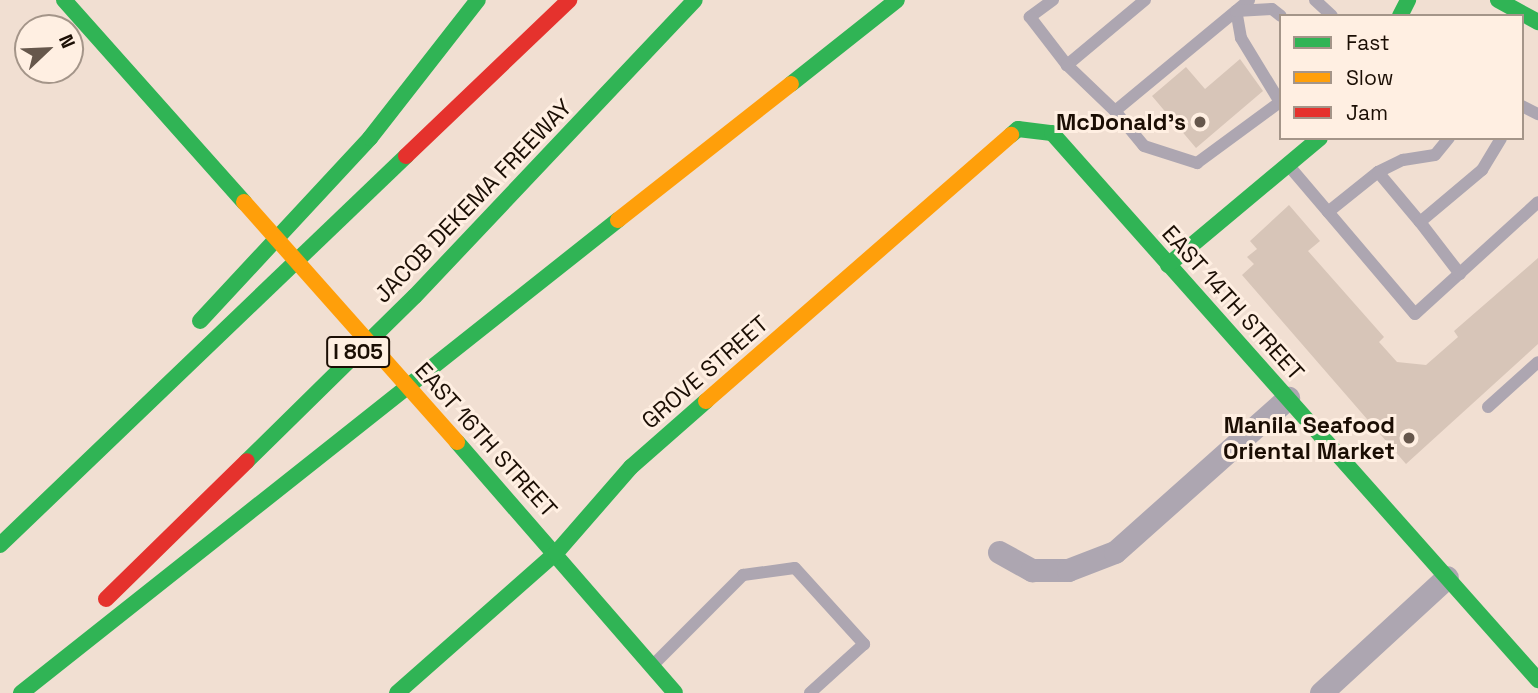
<!DOCTYPE html>
<html>
<head>
<meta charset="utf-8">
<style>
  body { margin:0 }
  #map { position:relative; width:1538px; height:693px; overflow:hidden; background:#f1dfd2; font-family:"Space Grotesk",sans-serif }
  div>[style] { position:absolute }
  [style*='--x'] { left:calc(var(--x)*1px); top:calc(var(--y)*1px); width:calc(var(--w)*1px); rotate:calc(var(--a)*1deg) }
  .building>* { inset:0; background:#d7c5b8 }
  .lane>* { height:12px; margin:-6px; padding:0 6px; transform-origin:6px; border-radius:6px; background:#ada6b1 }
  .street>* { height:23px; margin:-11.5px; padding:0 11.5px; transform-origin:11.5px; border-radius:11.5px; background:#ada6b1 }
  .fast>* { height:16px; margin:-8px; padding:0 8px; transform-origin:8px; border-radius:8px; background:#30b455 }
  .slow>* { height:16px; margin:-8px; padding:0 8px; transform-origin:8px; border-radius:8px; background:#ff9f0a }
  .jam>* { height:16px; margin:-8px; padding:0 8px; transform-origin:8px; border-radius:8px; background:#e5322d }
  .slow-bridge>* { height:16px; margin:-8px; padding:0 8px; transform-origin:8px; border-radius:8px; background:#ff9f0a }
  .dots>* { width:19px; height:19px; translate:-50% -50%; box-sizing:border-box; border:4px solid #ffefe2; border-radius:50% }
  span { translate:-50% -50%; white-space:nowrap; text-align:center; line-height:1.15; -webkit-text-stroke:6px #ffefe2; paint-order:stroke }
  .shield-label span { padding:2px 5px; background:#ffefe2; border:2px solid; border-radius:5px; -webkit-text-stroke-width:0 }
  .shield-label { font-size:21px; color:#1b0e04; font-weight:700 }
  .poi-label { font-size:23px; color:#1b0e04; font-weight:700 }
  .right { translate:-100% -50%; text-align:right }
  .street-label { font-size:23px; color:#1b0e04 }
  .legend { position:absolute; left:1279px; top:14px; width:245px; height:126px; box-sizing:border-box; background:#ffefe2; border:2px solid #a49589; margin:0; padding:9px 12px; list-style:none; font-size:21px; color:#1b0e04 }
  .legend li { display:flex; align-items:center; gap:14px; height:35px }
  .legend b { width:35px; border:2px solid #a49589 }
  .north { position:absolute; left:14px; top:14px; width:70px; height:70px; box-sizing:border-box; background:#ffefe2; border:2px solid #a49589; border-radius:50%; rotate:67deg; font-size:19px; font-weight:700; line-height:28px; text-align:center; color:#1b0e04 }
  .north::after { content:''; display:block; margin:auto; width:24px; height:32px; background:#66574c; clip-path:polygon(50% 0,100% 100%,50% 72%,0 100%) }
</style>
</head>
<body>
<div id="map">
  <div class="building">
    <div style="clip-path:polygon(1240px 59px,1263px 91px,1196px 148px,1152px 96px,1186px 67px,1205px 89px)"></div>
    <div style="clip-path:polygon(1289px 205px,1320px 241px,1308px 251px,1384px 337px,1379px 342px,1397px 362px,1426px 365px,1458px 337px,1454px 331px,1538px 258px,1538px 344px,1406px 464px,1242px 275px,1254px 264px,1247px 257px,1257px 249px,1250px 241px)"></div>
  </div>
  <div class="lane">
    <div style="--x:1053;--y:0;--w:29;--a:144"></div>
    <div style="--x:1030;--y:17;--w:61;--a:52.4"></div>
    <div style="--x:1145;--y:0;--w:102;--a:140.2"></div>
    <div style="--x:1067;--y:65;--w:66;--a:43.8"></div>
    <div style="--x:1115;--y:111;--w:174;--a:-39.6"></div>
    <div style="--x:1315;--y:0;--w:23;--a:43"></div>
    <div style="--x:1522;--y:106;--w:18;--a:27"></div>
    <div style="--x:1115;--y:111;--w:45;--a:50.4"></div>
    <div style="--x:1144;--y:146;--w:56;--a:17.8"></div>
    <div style="--x:1197;--y:163;--w:103;--a:-36.3"></div>
    <div style="--x:1280;--y:102;--w:75;--a:-121.4"></div>
    <div style="--x:1241;--y:38;--w:27;--a:-100"></div>
    <div style="--x:1236;--y:11;--w:36;--a:-3"></div>
    <div style="--x:1272;--y:9;--w:11;--a:38"></div>
    <div style="--x:1289;--y:166;--w:194;--a:49.6"></div>
    <div style="--x:1415;--y:314;--w:166;--a:-42.3"></div>
    <div style="--x:1378;--y:172;--w:28;--a:-26"></div>
    <div style="--x:1403;--y:160;--w:32;--a:-9"></div>
    <div style="--x:1435;--y:155;--w:22;--a:-51"></div>
    <div style="--x:1328;--y:212;--w:64;--a:-38.7"></div>
    <div style="--x:1378;--y:172;--w:65;--a:50"></div>
    <div style="--x:1460;--y:274;--w:66;--a:-127.6"></div>
    <div style="--x:1420;--y:222;--w:81;--a:-40"></div>
    <div style="--x:1482;--y:170;--w:37;--a:-59"></div>
    <div style="--x:1488;--y:407;--w:67;--a:-42"></div>
    <div style="--x:652;--y:666;--w:129;--a:-45"></div>
    <div style="--x:743;--y:575;--w:52;--a:-7.7"></div>
    <div style="--x:795;--y:568;--w:103;--a:47.8"></div>
    <div style="--x:864;--y:644;--w:73;--a:137.8"></div>
  </div>
  <div class="street">
    <div style="--x:999;--y:552;--w:38;--a:29"></div>
    <div style="--x:1032;--y:570;--w:36;--a:0"></div>
    <div style="--x:1068;--y:570;--w:50;--a:-21"></div>
    <div style="--x:1115;--y:552;--w:232;--a:-41.7"></div>
    <div style="--x:1321;--y:693;--w:171;--a:-42.6"></div>
  </div>
  <div class="fast">
    <div style="--x:64;--y:0;--w:271;--a:48.3"></div>
    <div style="--x:1498;--y:0;--w:46;--a:28.8"></div>
    <div style="--x:1400;--y:16;--w:18;--a:-63"></div>
    <div style="--x:791;--y:84;--w:135;--a:-38.4"></div>
    <div style="--x:1011;--y:135;--w:9;--a:-41"></div>
    <div style="--x:1018;--y:129;--w:34;--a:7"></div>
    <div style="--x:1052;--y:133;--w:732;--a:48.38"></div>
    <div style="--x:1168;--y:265;--w:198;--a:-39.9"></div>
    <div style="--x:200;--y:321;--w:250;--a:-47.1"></div>
    <div style="--x:370;--y:138;--w:175;--a:-52"></div>
    <div style="--x:457;--y:442;--w:332;--a:49"></div>
    <div style="--x:247;--y:461;--w:235;--a:-44.5"></div>
    <div style="--x:415;--y:296;--w:407;--a:-46.6"></div>
    <div style="--x:0;--y:545;--w:562;--a:-43.77"></div>
    <div style="--x:21;--y:693;--w:762;--a:-38.39"></div>
    <div style="--x:397;--y:693;--w:212;--a:-41.4"></div>
    <div style="--x:556;--y:553;--w:114;--a:-48.9"></div>
    <div style="--x:631;--y:467;--w:100;--a:-41.3"></div>
  </div>
  <div class="slow">
    <div style="--x:618;--y:220;--w:220;--a:-38.2"></div>
    <div style="--x:706;--y:401;--w:405;--a:-41.1"></div>
  </div>
  <div class="jam">
    <div style="--x:406;--y:156;--w:226;--a:-43.7"></div>
    <div style="--x:106;--y:599;--w:197;--a:-44.4"></div>
  </div>
  <div class="slow-bridge">
    <div style="--x:244;--y:202;--w:321;--a:48.4"></div>
  </div>
  <div class="dots">
    <div style="left:1200px;top:122px;background:#66574c"></div>
    <div style="left:1409px;top:438px;background:#66574c"></div>
  </div>
  <div class="shield-label">
    <span style="left:358px;top:352px">I 805</span>
  </div>
  <div class="poi-label">
    <span class="right" style="left:1186px;top:122px">McDonald's</span>
    <span class="right" style="left:1395px;top:438px">Manila Seafood<br>Oriental Market</span>
  </div>
  <div class="street-label">
    <span style="left:473px;top:201px;rotate:-46deg">JACOB DEKEMA FREEWAY</span>
    <span style="left:1233px;top:303px;rotate:48deg">EAST 14TH STREET</span>
    <span style="left:705px;top:372px;rotate:-41deg">GROVE STREET</span>
    <span style="left:486px;top:440px;rotate:48deg">EAST 16TH STREET</span>
  </div>
  <ul class="legend">
  <li><b style="height:9px;background:#30b455"></b>Fast</li>
  <li><b style="height:9px;background:#ff9f0a"></b>Slow</li>
  <li><b style="height:9px;background:#e5322d"></b>Jam</li>
  </ul>
  <div class="north">N</div>
</div>
</body>
</html>
